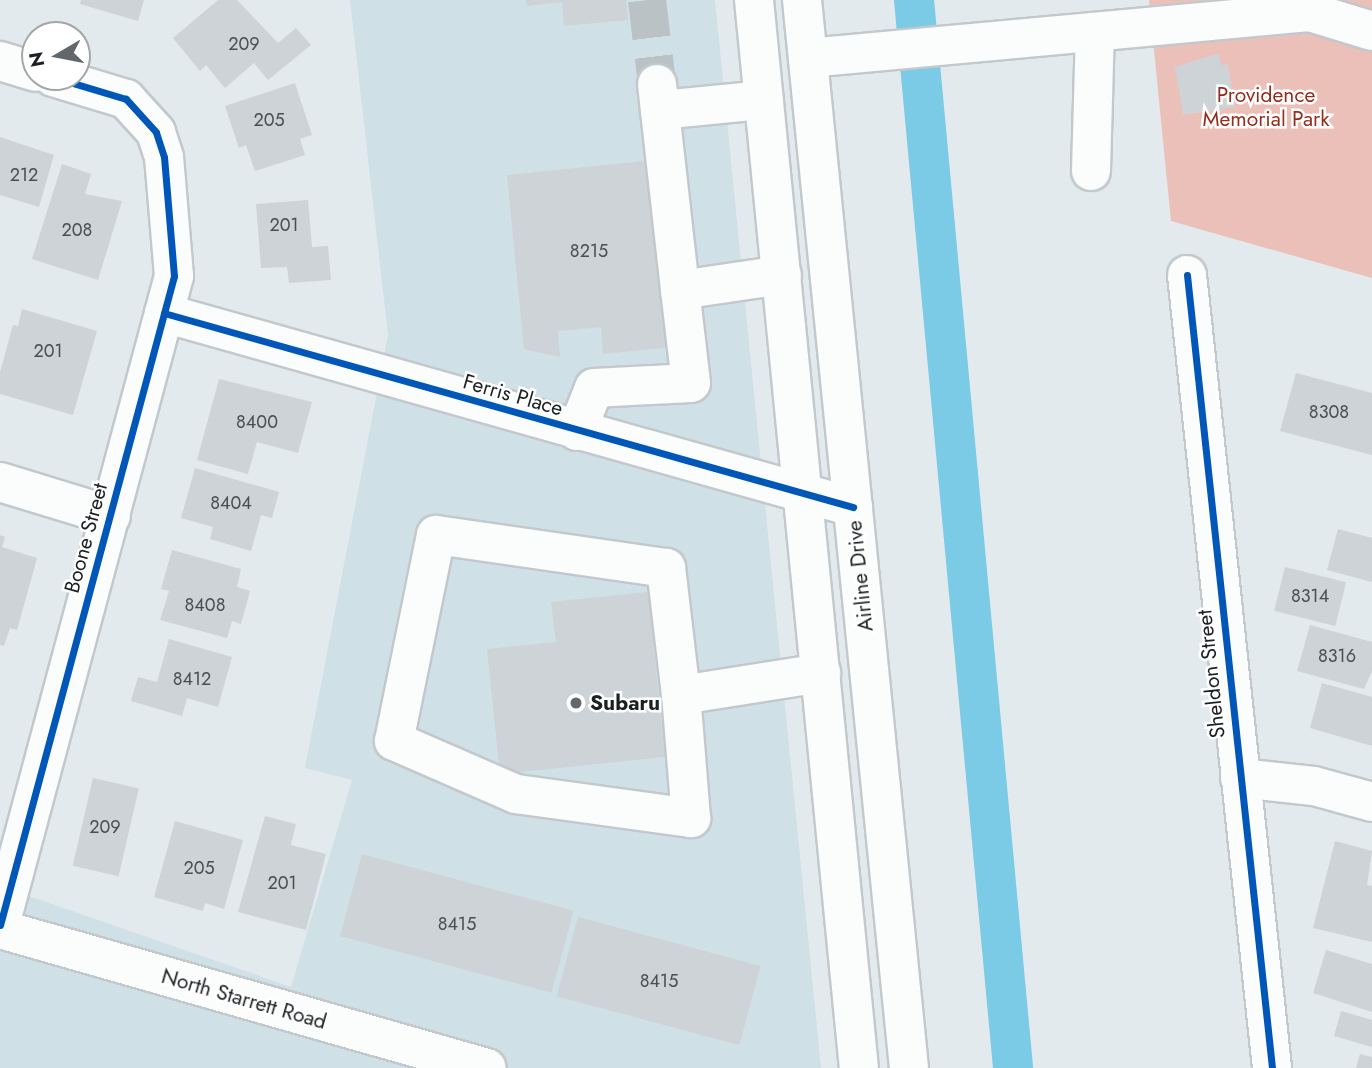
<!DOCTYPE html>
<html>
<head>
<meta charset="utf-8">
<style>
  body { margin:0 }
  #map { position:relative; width:1372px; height:1068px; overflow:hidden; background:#e2eaee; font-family:Jost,sans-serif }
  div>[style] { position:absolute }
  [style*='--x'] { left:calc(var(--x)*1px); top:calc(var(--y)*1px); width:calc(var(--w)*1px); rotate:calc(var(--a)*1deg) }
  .built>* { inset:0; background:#cfe0e7 }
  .green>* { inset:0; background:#ebc0b9 }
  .canal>* { height:40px; margin:-20px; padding:0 20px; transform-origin:20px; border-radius:20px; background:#7bcae6 }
  .building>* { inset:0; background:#cdd3d6; transform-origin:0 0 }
  .minor-tunnel>* { height:38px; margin-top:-19px; transform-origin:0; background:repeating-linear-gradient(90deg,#bac2c5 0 38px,transparent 0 57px) }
  .roads { filter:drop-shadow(2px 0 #c2c8cb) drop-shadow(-2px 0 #c2c8cb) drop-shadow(0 2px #c2c8cb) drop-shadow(0 -2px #c2c8cb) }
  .minor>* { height:38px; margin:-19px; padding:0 19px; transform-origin:19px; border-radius:19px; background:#fbfcfc }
  .highway>* { height:38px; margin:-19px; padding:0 19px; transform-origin:19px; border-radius:19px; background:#fbfcfc }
  .cycleway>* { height:7px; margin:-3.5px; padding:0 3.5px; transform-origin:3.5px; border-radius:3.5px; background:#0057b8 }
  .dots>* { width:19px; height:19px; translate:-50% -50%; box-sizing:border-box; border:4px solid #fff; border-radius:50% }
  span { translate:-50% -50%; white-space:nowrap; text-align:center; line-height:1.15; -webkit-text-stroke:5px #fff; paint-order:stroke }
  .number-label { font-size:18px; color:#484e51 }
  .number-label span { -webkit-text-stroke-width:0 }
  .park-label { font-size:21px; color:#952d1d }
  .street-label { font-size:21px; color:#1b2123 }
  .poi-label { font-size:21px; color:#1b2123; font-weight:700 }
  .left { translate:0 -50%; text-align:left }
  .north { position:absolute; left:21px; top:21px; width:70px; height:70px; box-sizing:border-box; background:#fff; border:2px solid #a4a6a7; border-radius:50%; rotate:260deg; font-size:19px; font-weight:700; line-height:28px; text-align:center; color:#1b2123 }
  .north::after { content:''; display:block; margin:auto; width:24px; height:32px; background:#61676a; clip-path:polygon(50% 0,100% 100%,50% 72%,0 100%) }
</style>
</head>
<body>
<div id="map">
  <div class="built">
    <div style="clip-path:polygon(350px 0,715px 0,821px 1068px,0 1068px,0 886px,291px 987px,352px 780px,305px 768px,388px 335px)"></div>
  </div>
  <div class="green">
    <div style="clip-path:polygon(1149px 0,1372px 0,1372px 278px,1171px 221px)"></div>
  </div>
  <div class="canal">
    <div style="--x:914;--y:0;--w:1073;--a:84.7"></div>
  </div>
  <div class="building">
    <div style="clip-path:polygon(81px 0,144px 0,138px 21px,80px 4px)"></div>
    <div style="clip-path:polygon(218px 0,237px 0,278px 43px,296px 28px,311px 45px,268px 80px,254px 63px,225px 88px,206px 65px,200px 71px,173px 38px)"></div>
    <div style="clip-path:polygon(526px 0,626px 0,628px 20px,564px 26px,562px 2px,527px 6px)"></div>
    <div style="clip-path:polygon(1219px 53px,1221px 65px,1228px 64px,1235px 107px,1183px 115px,1175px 67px)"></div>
    <div style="clip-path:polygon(295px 83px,312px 135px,300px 139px,305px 155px,255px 171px,246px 145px,239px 148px,225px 106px)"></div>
    <div style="clip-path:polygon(0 137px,54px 155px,39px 207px,0 195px)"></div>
    <div style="clip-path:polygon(654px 160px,672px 347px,603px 354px,601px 327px,558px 331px,560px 357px,524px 349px,507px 175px)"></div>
    <div style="clip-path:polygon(62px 164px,91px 174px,85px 194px,122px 201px,98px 280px,32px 259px)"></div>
    <div style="clip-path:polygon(308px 200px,312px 247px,328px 246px,331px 280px,289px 283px,287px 267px,261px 268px,256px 204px)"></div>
    <div style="clip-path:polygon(22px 309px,97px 331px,73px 415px,0 394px,0 372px,13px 325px,18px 326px)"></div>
    <div style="clip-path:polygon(1296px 373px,1372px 393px,1372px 455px,1280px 431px)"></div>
    <div style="clip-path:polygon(219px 379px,312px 402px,298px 453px,257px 442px,248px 474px,197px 460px)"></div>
    <div style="clip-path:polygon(195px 468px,279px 492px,272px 518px,261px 515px,251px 551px,210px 539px,213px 527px,181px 518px)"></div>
    <div style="clip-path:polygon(1338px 529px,1372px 538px,1372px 582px,1327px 570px)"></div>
    <div style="clip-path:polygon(0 535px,5px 537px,2px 547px,37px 558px,17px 630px,10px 628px,4px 646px,0 645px)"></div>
    <div style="clip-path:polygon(172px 550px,241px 569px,237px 587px,250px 591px,241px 624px,232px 621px,227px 638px,160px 620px,169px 591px,161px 589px)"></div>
    <div style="left:1285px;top:567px;width:63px;height:45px;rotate:14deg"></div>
    <div style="clip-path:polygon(648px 592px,665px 757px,500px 774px,487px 649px,556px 642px,551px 602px)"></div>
    <div style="clip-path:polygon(1310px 625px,1372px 642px,1372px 671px,1364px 689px,1297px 671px)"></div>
    <div style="clip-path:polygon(169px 639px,232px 657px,218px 707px,187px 698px,182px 716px,131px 701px,138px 677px,157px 682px)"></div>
    <div style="clip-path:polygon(1322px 683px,1372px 697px,1372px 746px,1310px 728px)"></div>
    <div style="left:93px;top:778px;width:47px;height:90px;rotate:13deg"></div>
    <div style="clip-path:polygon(265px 816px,296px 824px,291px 845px,326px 854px,306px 930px,238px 912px)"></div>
    <div style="clip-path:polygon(175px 821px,243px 840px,224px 909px,205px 903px,203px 911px,154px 897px)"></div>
    <div style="clip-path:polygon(1335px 841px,1372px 851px,1367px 885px,1372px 886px,1372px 942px,1313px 928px)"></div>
    <div style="left:362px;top:854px;width:219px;height:85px;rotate:15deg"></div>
    <div style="left:578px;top:917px;width:189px;height:82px;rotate:15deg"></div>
    <div style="clip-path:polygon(1326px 950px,1372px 964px,1372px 1012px,1313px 993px)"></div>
    <div style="clip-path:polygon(1341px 1011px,1372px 1020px,1372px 1047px,1334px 1036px)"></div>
    <div style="clip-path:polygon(1360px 1054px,1372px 1057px,1372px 1068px,1356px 1068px)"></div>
  </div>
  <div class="minor-tunnel">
    <div style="--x:647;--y:0;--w:85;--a:83.2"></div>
  </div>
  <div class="roads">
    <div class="minor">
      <div style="--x:808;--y:58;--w:504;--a:-5.24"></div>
      <div style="--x:1310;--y:12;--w:65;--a:17"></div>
      <div style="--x:0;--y:61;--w:37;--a:17"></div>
      <div style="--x:657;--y:84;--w:207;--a:83.6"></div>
      <div style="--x:680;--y:290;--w:103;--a:-8.4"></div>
      <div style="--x:660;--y:110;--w:104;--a:-5.5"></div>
      <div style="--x:1091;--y:171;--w:139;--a:-88.4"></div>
      <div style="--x:1187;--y:275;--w:798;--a:83.88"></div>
      <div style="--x:164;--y:313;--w:716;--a:15.73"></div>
      <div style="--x:577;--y:431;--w:46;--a:-68.4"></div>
      <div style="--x:594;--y:388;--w:97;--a:-3"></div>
      <div style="--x:691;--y:383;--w:94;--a:-96.7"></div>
      <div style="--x:0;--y:482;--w:116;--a:17"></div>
      <div style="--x:681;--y:695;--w:128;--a:-96.7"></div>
      <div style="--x:666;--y:568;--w:232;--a:-171.8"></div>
      <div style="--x:436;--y:535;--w:210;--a:101.5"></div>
      <div style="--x:394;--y:741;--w:133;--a:23.5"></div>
      <div style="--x:516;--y:794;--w:177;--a:7.8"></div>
      <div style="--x:691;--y:818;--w:123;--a:-94.6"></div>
      <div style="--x:681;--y:695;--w:142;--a:-8.9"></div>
      <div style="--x:1240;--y:778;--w:74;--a:6.2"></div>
      <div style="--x:1314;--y:786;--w:60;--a:15.4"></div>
      <div style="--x:0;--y:925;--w:672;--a:-74.99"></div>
      <div style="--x:174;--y:276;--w:119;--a:-94.8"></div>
      <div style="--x:164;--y:157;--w:26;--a:-108"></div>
      <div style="--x:156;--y:132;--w:45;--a:-132.3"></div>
      <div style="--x:126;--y:99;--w:76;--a:-163.2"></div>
      <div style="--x:0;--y:929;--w:506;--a:15.93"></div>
    </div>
    <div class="highway">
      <div style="--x:754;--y:0;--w:1073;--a:84.39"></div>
      <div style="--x:802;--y:0;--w:1073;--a:84.28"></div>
    </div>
  </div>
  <div class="cycleway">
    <div style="--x:1187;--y:275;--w:798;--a:83.88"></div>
    <div style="--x:164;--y:313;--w:716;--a:15.73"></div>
    <div style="--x:0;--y:925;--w:672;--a:-74.99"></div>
    <div style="--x:174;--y:276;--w:119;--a:-94.8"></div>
    <div style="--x:164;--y:157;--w:26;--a:-108"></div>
    <div style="--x:156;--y:132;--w:45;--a:-132.3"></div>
    <div style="--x:126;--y:99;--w:76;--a:-163.2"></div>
  </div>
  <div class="dots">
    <div style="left:576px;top:703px;background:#61676a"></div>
  </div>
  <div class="number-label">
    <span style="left:244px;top:44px">209</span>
    <span style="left:269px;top:120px">205</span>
    <span style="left:24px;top:175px">212</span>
    <span style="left:284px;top:225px">201</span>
    <span style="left:77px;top:230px">208</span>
    <span style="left:589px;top:251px">8215</span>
    <span style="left:48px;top:351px">201</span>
    <span style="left:1329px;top:412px">8308</span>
    <span style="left:257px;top:422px">8400</span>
    <span style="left:231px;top:503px">8404</span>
    <span style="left:1310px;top:596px">8314</span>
    <span style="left:205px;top:605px">8408</span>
    <span style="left:1337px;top:656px">8316</span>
    <span style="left:192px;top:679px">8412</span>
    <span style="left:105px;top:827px">209</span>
    <span style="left:199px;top:868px">205</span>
    <span style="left:282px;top:883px">201</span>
    <span style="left:457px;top:924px">8415</span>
    <span style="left:659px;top:981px">8415</span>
  </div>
  <div class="park-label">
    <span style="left:1266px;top:107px">Providence<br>Memorial Park</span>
  </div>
  <div class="street-label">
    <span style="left:513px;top:395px;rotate:16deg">Ferris Place</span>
    <span style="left:86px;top:538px;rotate:-75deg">Boone Street</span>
    <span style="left:860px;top:576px;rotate:-96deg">Airline Drive</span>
    <span style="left:1211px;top:674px;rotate:-96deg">Sheldon Street</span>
    <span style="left:244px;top:999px;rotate:16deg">North Starrett Road</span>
  </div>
  <div class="poi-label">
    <span class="left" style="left:590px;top:703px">Subaru</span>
  </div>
  <div class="north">N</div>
</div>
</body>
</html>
